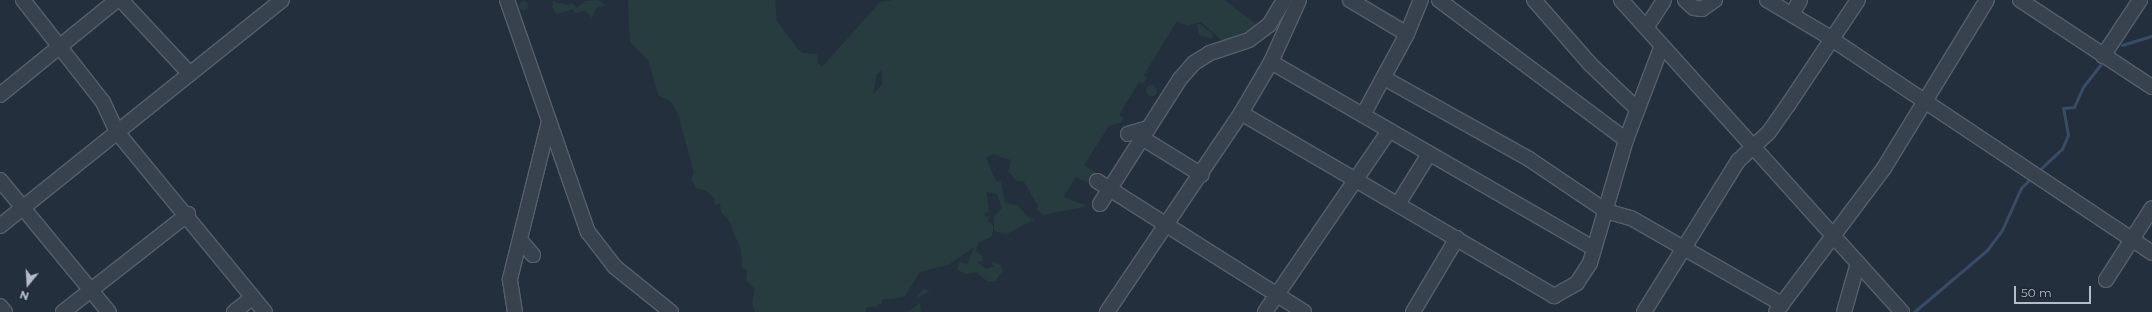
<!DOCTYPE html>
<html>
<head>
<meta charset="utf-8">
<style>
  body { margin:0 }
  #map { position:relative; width:2152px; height:312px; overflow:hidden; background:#242f3e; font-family:Montserrat,sans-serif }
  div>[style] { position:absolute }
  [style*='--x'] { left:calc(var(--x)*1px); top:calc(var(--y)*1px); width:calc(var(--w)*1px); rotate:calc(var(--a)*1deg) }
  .green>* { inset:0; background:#263c3f }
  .round { border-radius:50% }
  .stream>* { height:3px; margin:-1.5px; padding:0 1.5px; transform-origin:1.5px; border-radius:1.5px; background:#394c67 }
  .roads { filter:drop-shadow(1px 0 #565f6c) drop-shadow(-1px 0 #565f6c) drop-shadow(0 1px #565f6c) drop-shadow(0 -1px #565f6c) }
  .minor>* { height:14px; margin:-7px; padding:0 7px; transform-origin:7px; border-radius:7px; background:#38414e }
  span { translate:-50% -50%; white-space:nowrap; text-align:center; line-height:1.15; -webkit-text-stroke:3px #1d2633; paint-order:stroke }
  .north { position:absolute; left:8px; top:264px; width:40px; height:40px; -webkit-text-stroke:3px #1d2633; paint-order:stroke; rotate:198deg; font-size:11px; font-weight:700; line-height:16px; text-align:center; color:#b4bcc9 }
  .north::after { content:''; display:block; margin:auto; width:14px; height:18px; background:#b4bcc9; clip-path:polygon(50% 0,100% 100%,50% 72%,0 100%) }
  .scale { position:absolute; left:2014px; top:286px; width:77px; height:18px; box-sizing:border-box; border:2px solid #b4bcc9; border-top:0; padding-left:5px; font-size:12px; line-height:14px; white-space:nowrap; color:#b4bcc9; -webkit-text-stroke:3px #1d2633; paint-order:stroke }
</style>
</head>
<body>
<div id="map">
  <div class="green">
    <div style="clip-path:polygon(598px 0,606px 5px,596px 8px,592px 18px,585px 11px,575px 13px,573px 9px,557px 14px,552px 8px,553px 1px,567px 5px,572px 3px,577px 8px,585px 1px)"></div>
    <div style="clip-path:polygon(evenodd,628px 0,775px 0,777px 21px,797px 48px,803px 53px,817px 54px,818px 63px,822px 67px,880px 2px,894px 0,1224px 0,1256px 24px,1252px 33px,1227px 45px,1201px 22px,1187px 26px,1177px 21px,1144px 75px,1147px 78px,1143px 84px,1139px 82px,1119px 115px,1124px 118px,1122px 122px,1109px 126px,1084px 165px,1099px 175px,1100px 188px,1076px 177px,1063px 197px,1088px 206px,1043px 215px,1036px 209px,1038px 206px,1024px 182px,1016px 181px,1008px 171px,1011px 160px,992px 154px,986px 158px,995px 179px,998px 182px,1004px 179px,1001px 182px,1005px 203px,1017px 205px,1029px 218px,1035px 219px,1007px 234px,994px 231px,994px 217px,1002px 208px,997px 194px,987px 192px,986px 188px,989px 212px,984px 213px,985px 217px,991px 216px,988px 221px,993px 225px,993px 232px,991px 237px,978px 243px,976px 251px,983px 256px,982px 261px,977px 262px,986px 269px,995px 266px,991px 264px,993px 261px,1001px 265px,1003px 271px,995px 281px,988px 282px,976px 272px,966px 274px,958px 270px,958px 262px,967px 264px,974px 247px,950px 264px,920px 272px,904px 297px,882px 300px,882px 304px,877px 304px,879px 306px,866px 308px,866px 312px,755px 312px,752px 303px,755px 289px,746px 280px,747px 270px,742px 267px,741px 250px,729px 221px,721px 212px,720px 203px,715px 205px,714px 198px,705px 190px,697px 189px,691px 179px,694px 173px,678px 114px,670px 101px,658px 95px,648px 60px,630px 42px,628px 0,882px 70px,882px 85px,873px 94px,877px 74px,882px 70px)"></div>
    <div class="round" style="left:518.5px;top:0.5px;width:9px;height:9px"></div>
    <div style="clip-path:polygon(1200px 24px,1213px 34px,1212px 39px,1199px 35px,1197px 25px)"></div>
    <div class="round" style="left:1145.5px;top:84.5px;width:11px;height:11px"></div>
    <div style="clip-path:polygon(924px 289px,930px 291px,917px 298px,918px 295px)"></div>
    <div style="clip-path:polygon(920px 303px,921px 312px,905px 312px,909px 311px)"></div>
  </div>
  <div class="stream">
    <div style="--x:2122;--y:45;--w:31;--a:-17"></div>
    <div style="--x:2037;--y:172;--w:34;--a:-43"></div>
    <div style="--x:2062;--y:149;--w:15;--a:-67"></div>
    <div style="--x:2068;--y:135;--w:27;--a:-100"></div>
    <div style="--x:2063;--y:108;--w:11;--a:-5"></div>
    <div style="--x:2074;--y:107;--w:22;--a:-66"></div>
    <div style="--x:2083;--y:87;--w:29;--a:-52"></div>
    <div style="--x:1914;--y:312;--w:96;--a:-40.3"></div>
    <div style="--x:1987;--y:250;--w:25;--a:-53"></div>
    <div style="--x:2002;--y:230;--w:46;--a:-65.7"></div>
    <div style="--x:2021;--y:188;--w:16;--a:-45"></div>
  </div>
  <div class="roads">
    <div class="minor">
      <div style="--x:23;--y:0;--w:130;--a:51.9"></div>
      <div style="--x:103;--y:102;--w:33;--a:65"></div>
      <div style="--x:117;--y:132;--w:233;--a:50.6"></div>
      <div style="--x:121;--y:0;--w:101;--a:47"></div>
      <div style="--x:507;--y:0;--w:246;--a:70.8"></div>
      <div style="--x:588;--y:232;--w:44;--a:52.4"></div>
      <div style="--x:615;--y:267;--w:72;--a:38.8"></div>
      <div style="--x:1350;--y:0;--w:66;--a:30.8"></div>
      <div style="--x:1439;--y:0;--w:234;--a:36.8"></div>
      <div style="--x:1534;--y:0;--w:85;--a:48.8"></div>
      <div style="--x:1590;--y:64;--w:64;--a:43.7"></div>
      <div style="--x:1621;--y:0;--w:420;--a:48"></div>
      <div style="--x:1685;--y:0;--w:12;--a:42"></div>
      <div style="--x:1694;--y:8;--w:8;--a:7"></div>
      <div style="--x:1702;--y:9;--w:16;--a:-35"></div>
      <div style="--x:1767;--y:0;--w:66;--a:30.8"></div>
      <div style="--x:1824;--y:34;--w:394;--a:33.7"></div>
      <div style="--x:2020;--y:0;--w:158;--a:33.4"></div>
      <div style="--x:1792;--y:14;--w:16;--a:-60"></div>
      <div style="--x:1646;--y:28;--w:33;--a:-57"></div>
      <div style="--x:2103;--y:56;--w:67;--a:-56.5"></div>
      <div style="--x:1271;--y:62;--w:370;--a:30"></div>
      <div style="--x:1384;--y:78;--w:166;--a:29.2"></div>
      <div style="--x:1529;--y:159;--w:93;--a:34"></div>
      <div style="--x:1606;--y:211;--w:26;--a:16"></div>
      <div style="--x:1631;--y:218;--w:174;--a:29.7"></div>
      <div style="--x:0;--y:95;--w:151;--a:-39.1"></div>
      <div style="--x:1241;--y:113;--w:363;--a:30.3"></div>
      <div style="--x:1554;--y:296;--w:26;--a:-29"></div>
      <div style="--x:1577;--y:283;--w:24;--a:-57"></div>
      <div style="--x:1590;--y:263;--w:128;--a:-73.7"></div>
      <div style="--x:1626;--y:140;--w:98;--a:-69.2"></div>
      <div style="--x:1363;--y:115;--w:92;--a:-61.5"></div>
      <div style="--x:1407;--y:34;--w:37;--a:-68"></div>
      <div style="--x:1128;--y:134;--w:21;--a:-17"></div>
      <div style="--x:1142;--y:138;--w:70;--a:31.7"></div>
      <div style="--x:0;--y:180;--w:171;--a:50.5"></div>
      <div style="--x:1097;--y:181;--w:245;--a:32.3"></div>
      <div style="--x:1100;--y:204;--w:148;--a:-57.4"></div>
      <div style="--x:1180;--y:79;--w:21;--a:-49"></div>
      <div style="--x:1194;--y:63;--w:19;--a:-32"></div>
      <div style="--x:1210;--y:53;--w:41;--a:-18.4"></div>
      <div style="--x:1249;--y:40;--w:25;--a:-37"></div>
      <div style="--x:1269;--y:25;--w:29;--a:-59"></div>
      <div style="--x:1398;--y:204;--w:59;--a:-58.2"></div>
      <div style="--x:0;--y:226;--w:361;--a:-38.7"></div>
      <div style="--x:520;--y:240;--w:20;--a:49"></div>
      <div style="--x:2106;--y:280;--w:85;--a:-57.4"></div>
      <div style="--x:0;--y:306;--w:8;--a:50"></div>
      <div style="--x:63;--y:312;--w:159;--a:-38.1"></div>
      <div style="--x:234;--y:312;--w:24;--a:-38"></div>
      <div style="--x:515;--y:312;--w:33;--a:-99"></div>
      <div style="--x:510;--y:279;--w:159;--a:-76.1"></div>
      <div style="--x:1107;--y:312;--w:240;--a:-56"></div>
      <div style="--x:1241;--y:113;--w:59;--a:-59.5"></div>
      <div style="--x:1271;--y:62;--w:68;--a:-65.7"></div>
      <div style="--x:1265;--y:312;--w:219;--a:-55.6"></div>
      <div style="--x:1413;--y:312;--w:86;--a:-59.3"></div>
      <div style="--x:1644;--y:312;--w:178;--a:-58.1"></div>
      <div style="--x:1738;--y:161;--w:42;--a:-43.1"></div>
      <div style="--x:1769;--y:132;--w:33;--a:-55"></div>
      <div style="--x:1788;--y:105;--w:126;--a:-56.3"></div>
      <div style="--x:1776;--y:312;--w:180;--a:-53.1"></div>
      <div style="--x:1884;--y:168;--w:197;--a:-58.5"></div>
      <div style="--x:1844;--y:312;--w:51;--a:-74.1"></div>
    </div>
  </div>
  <div class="north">N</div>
  <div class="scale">50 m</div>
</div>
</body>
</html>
